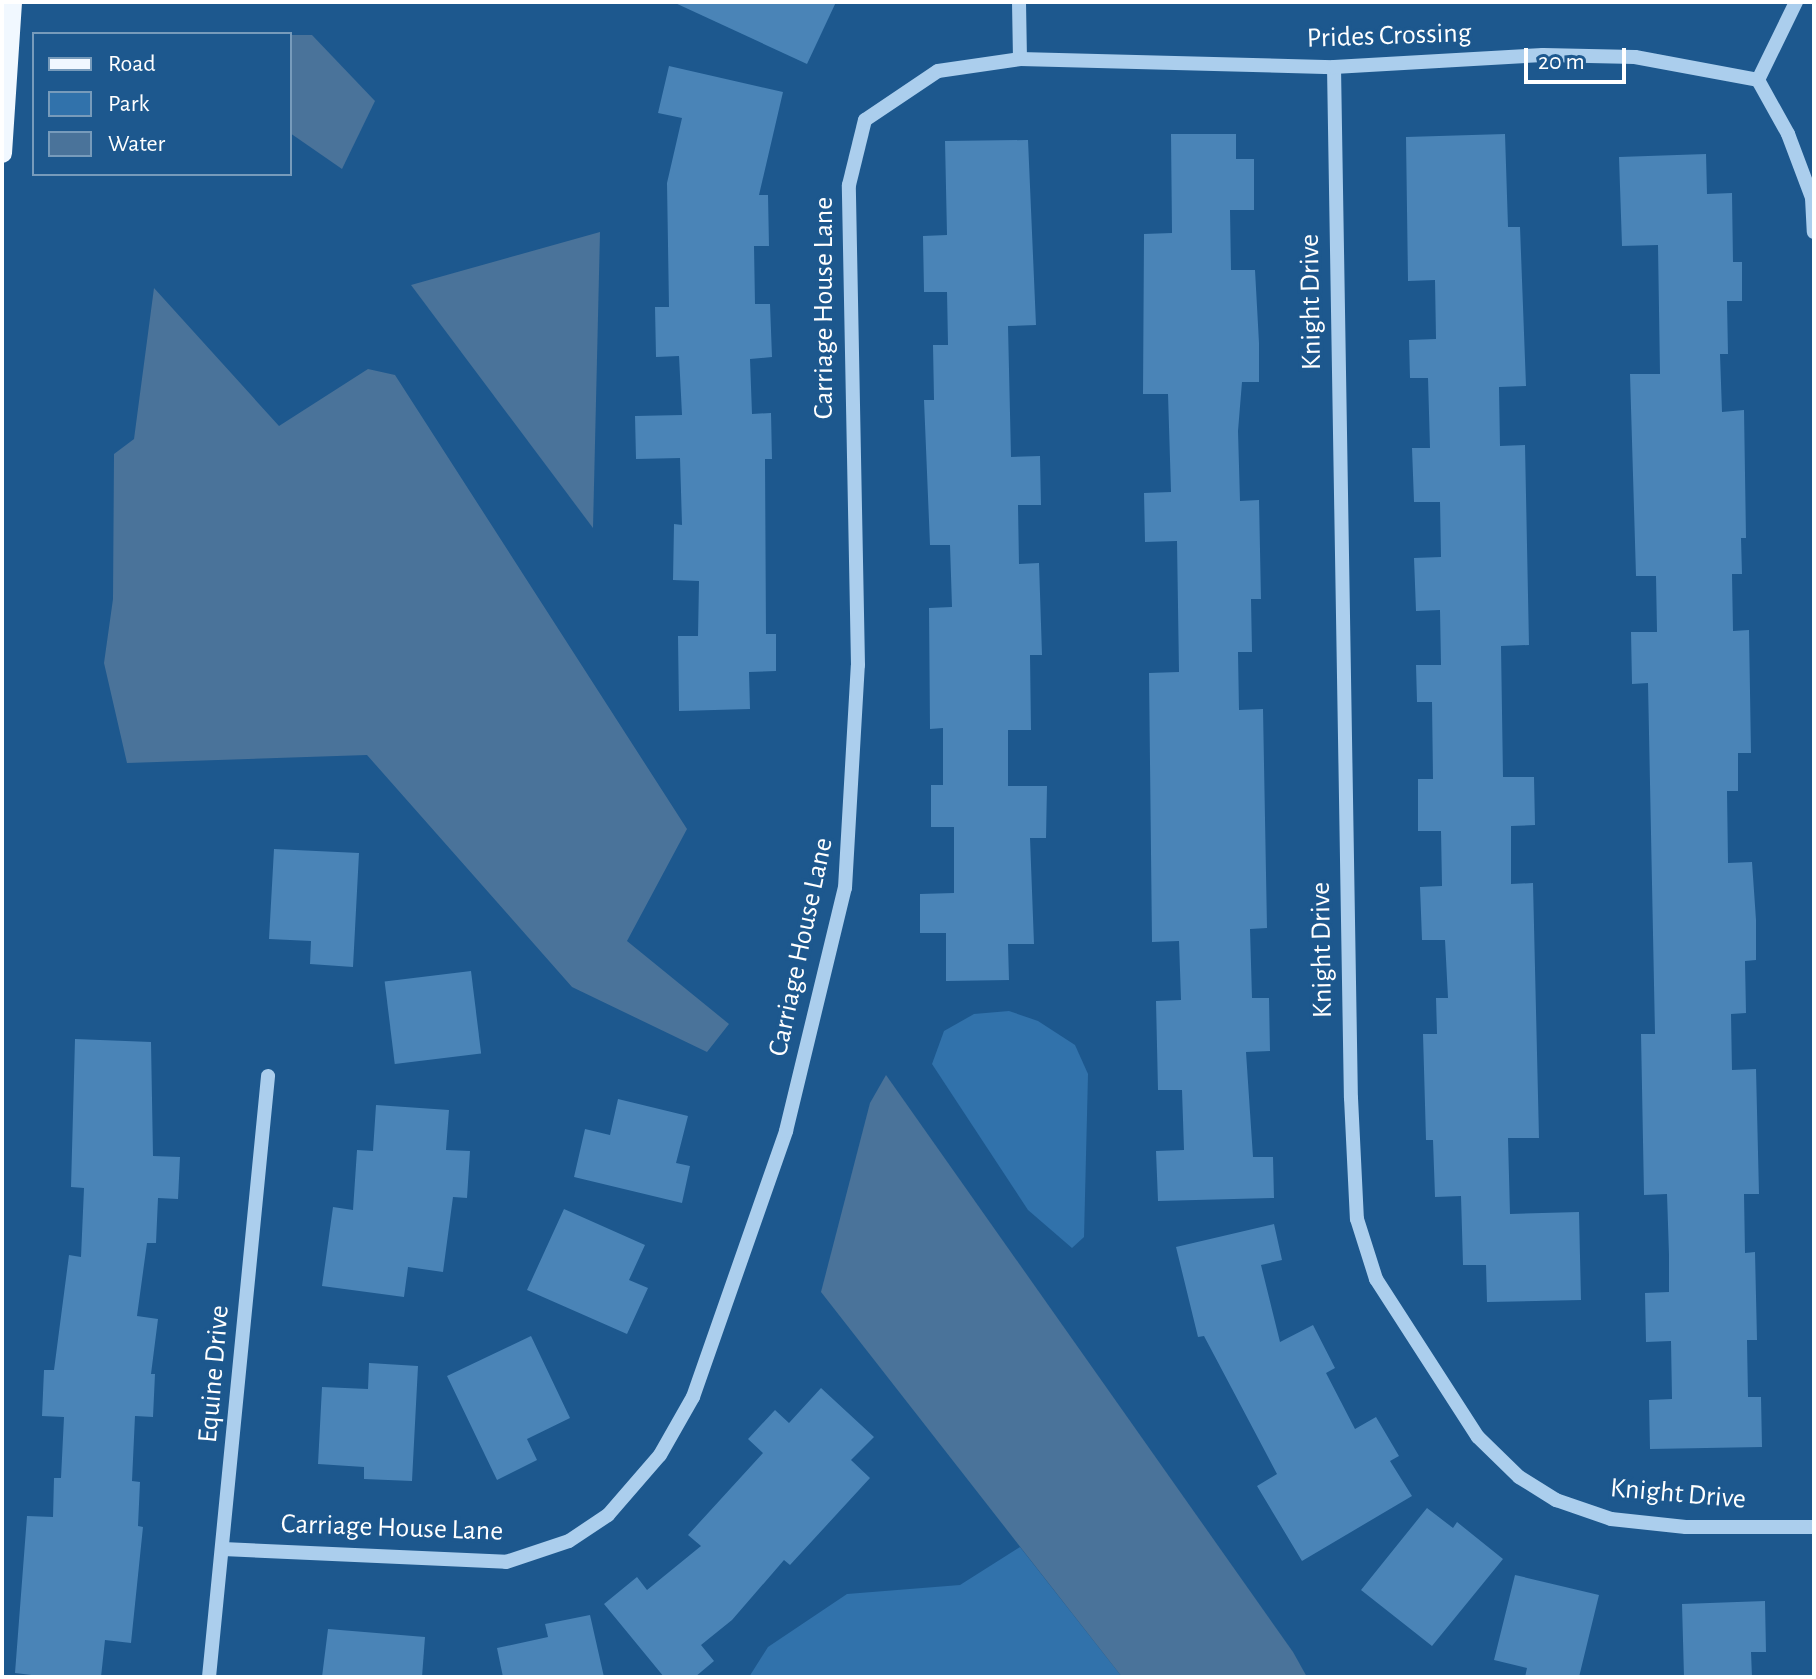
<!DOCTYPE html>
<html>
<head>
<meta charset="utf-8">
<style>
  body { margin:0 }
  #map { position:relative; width:1816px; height:1679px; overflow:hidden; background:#1d588e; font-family:"Alegreya Sans",sans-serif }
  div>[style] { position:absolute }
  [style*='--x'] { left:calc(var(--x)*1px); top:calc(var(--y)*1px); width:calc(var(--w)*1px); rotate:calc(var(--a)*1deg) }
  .green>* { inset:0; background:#3172ab }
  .water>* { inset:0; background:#4a739a }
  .building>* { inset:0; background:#4a84b7; transform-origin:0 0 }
  .minor>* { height:14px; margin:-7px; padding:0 7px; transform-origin:7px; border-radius:7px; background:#abceed }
  .major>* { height:20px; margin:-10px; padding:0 10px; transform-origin:10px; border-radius:10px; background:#f1f8ff }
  span { translate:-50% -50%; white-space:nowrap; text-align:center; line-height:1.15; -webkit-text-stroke:7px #1d588e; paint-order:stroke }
  .street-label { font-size:28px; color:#fff }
  .frame { position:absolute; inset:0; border:4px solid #fff; pointer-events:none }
  .legend { position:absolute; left:32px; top:32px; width:260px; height:144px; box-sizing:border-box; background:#1d588e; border:2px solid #779bbb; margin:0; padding:10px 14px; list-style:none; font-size:24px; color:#fff }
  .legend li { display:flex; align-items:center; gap:16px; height:40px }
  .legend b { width:40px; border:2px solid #779bbb }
  .scale { position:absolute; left:1524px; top:48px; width:102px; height:36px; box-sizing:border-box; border:4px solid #fff; border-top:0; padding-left:10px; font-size:24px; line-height:28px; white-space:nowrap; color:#fff; -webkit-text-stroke:6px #1d588e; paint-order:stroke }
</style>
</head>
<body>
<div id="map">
  <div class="green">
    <div style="clip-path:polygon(1009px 1011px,1038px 1021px,1075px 1045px,1088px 1074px,1084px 1237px,1072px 1248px,1028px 1210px,932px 1064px,944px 1031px,974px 1014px)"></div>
    <div style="clip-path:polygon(1020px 1547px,1122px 1677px,749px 1677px,768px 1647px,847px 1594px,960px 1585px)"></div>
  </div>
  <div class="water">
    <div style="clip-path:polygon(290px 35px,312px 35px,375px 101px,342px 169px,290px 133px)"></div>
    <div style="clip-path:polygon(600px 232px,593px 528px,411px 285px)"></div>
    <div style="clip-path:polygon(154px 288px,279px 426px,368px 369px,395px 375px,687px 829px,627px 941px,729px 1024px,707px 1052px,572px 987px,367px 755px,127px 763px,104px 663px,113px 599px,114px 454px,134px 439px)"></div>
    <div style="clip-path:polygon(886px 1075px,1293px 1652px,1307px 1677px,1122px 1677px,821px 1292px,870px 1103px)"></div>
  </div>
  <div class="building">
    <div style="clip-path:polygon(673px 2px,836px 2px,807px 64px)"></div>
    <div style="clip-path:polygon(669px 66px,783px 92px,759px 195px,768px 195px,769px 246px,754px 246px,755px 304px,770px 304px,772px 357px,750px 359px,752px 414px,771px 413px,772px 459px,765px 459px,766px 634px,776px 634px,776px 671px,749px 672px,750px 709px,679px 711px,678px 636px,698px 636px,699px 581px,673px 580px,674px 524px,682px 525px,680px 458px,636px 459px,635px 416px,682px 415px,679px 356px,656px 357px,655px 307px,669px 307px,667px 183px,682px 118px,658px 113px)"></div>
    <div style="clip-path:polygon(1171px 134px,1236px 134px,1236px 159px,1254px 159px,1254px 210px,1230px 210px,1231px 270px,1255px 270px,1259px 343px,1259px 382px,1242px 382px,1238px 431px,1240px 501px,1259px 500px,1261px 599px,1251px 599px,1252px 652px,1238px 652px,1239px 710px,1263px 709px,1267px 928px,1250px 929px,1252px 998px,1269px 998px,1270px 1051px,1246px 1052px,1253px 1157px,1273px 1157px,1274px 1198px,1158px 1201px,1156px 1151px,1184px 1150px,1182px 1090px,1158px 1090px,1156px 1001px,1181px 1000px,1179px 941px,1152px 942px,1149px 673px,1179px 672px,1177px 541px,1145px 542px,1144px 493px,1171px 492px,1168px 394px,1143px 394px,1144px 234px,1172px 233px)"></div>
    <div style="clip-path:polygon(1505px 134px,1508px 227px,1520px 227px,1526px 386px,1499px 387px,1500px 446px,1525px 445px,1529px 645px,1501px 646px,1503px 777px,1534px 777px,1535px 825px,1511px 826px,1511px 884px,1533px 883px,1539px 1138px,1508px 1138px,1510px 1214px,1579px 1212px,1581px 1300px,1487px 1302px,1486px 1265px,1463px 1265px,1461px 1196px,1435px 1197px,1433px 1140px,1426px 1140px,1423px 1034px,1437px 1034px,1436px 998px,1448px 998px,1445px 940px,1422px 940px,1420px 887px,1442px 886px,1441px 831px,1418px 831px,1418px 779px,1433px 779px,1432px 702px,1417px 702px,1416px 665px,1441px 665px,1440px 610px,1416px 611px,1414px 558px,1441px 557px,1440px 502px,1414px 502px,1412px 448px,1430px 448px,1428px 378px,1410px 378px,1409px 340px,1436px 339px,1435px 280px,1408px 281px,1406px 137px)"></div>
    <div style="clip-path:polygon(1028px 140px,1036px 325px,1008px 326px,1011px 457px,1040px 456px,1041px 505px,1018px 505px,1019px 564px,1039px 563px,1042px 655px,1030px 655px,1031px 730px,1008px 730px,1008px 786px,1047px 786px,1046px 838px,1030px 838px,1034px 944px,1008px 944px,1009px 980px,946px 981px,946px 933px,920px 933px,920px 894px,954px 893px,954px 827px,931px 827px,931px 785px,943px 785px,943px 728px,930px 729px,929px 608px,952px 607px,950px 545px,930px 545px,924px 400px,934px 400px,933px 345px,948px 345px,947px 292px,924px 292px,923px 236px,947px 235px,945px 141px)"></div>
    <div style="clip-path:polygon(1706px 154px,1707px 194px,1732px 193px,1733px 262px,1742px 262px,1742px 301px,1727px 301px,1728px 354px,1720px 354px,1722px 412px,1744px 410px,1746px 538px,1741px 538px,1742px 574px,1732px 574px,1733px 631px,1749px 630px,1751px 753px,1738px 753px,1738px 791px,1727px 791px,1728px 863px,1752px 862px,1756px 920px,1756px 960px,1745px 961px,1746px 1013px,1731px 1014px,1732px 1070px,1756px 1069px,1759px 1194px,1744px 1194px,1745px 1253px,1755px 1252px,1757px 1340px,1747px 1340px,1748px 1397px,1761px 1397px,1762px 1447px,1650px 1449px,1649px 1400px,1672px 1399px,1671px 1341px,1646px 1342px,1645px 1293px,1669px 1292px,1669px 1255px,1667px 1194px,1644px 1195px,1641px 1034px,1655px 1034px,1648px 683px,1632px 684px,1631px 632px,1657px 632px,1656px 576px,1636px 576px,1630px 374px,1660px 374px,1658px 245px,1622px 246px,1619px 157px)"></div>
    <div style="clip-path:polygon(274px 849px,359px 853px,353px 967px,310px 964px,311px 941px,269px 939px)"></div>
    <div style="left:471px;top:971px;width:83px;height:87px;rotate:83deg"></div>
    <div style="clip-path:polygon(75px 1039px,151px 1042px,153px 1156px,180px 1157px,178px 1199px,158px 1198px,156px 1243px,147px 1243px,137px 1316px,158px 1319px,151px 1374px,155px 1374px,153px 1417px,135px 1416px,132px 1481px,140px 1482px,138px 1526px,143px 1527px,131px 1643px,105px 1640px,101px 1677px,48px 1677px,15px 1673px,27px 1516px,53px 1517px,54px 1478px,61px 1478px,64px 1417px,42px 1416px,44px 1370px,54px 1370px,69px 1255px,81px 1257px,84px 1188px,71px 1187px)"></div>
    <div style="clip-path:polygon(618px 1099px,688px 1116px,676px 1163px,690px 1166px,682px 1203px,574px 1177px,585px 1129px,610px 1135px)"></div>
    <div style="clip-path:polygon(376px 1105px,449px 1110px,446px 1150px,470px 1151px,467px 1198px,453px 1197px,443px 1272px,408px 1267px,404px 1297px,322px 1286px,333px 1207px,353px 1210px,357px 1150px,373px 1151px)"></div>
    <div style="clip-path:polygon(564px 1209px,645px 1245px,629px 1280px,648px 1288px,627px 1334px,527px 1290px)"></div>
    <div style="clip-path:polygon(1274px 1224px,1282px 1260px,1261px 1265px,1280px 1342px,1313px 1325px,1335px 1368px,1326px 1373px,1355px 1429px,1376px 1417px,1399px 1456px,1390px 1461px,1412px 1496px,1302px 1561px,1257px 1486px,1277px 1474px,1204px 1336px,1198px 1337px,1176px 1247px)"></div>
    <div style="clip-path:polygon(531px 1336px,570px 1418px,527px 1439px,537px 1460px,497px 1480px,447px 1376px)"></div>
    <div style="clip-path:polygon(369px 1363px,418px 1366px,412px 1481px,364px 1479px,364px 1467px,318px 1464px,322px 1387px,368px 1389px)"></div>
    <div style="clip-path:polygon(821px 1388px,874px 1437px,851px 1460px,870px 1478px,790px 1565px,784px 1560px,732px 1620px,701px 1645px,714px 1661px,695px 1677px,664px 1677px,604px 1604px,637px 1577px,647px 1590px,701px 1546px,688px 1535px,763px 1453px,748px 1439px,775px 1410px,789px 1423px)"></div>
    <div style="clip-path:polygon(1427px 1508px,1453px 1528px,1457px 1522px,1503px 1559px,1432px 1646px,1361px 1590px)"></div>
    <div style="clip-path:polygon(1515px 1575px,1599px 1595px,1579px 1677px,1525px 1677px,1527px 1668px,1494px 1660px)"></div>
    <div style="clip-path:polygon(1765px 1601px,1766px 1652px,1751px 1652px,1752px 1677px,1684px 1677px,1682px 1604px)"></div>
    <div style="clip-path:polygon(590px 1615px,604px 1677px,503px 1677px,497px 1648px,548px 1637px,545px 1624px)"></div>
    <div style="clip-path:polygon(328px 1629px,425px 1637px,422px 1677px,322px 1677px)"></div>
  </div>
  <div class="minor">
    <div style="--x:1019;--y:2;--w:57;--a:89"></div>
    <div style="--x:1334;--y:67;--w:1031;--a:89.06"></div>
    <div style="--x:1351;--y:1098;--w:121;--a:87.2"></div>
    <div style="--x:1357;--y:1219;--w:63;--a:72.4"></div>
    <div style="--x:1376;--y:1279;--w:188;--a:57.2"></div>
    <div style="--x:1478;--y:1437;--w:57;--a:44.3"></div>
    <div style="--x:1519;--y:1477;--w:44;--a:31.9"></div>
    <div style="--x:1556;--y:1500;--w:58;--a:19.1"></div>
    <div style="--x:1611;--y:1519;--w:75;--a:6.1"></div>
    <div style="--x:1686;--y:1527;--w:128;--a:0"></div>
    <div style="--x:1758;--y:80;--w:62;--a:60.9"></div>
    <div style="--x:1788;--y:134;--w:68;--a:69.4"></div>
    <div style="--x:1812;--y:198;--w:34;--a:87"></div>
    <div style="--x:1758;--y:80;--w:87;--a:-64"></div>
    <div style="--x:223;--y:1549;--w:283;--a:2.6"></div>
    <div style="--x:506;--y:1562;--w:66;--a:-18.4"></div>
    <div style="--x:569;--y:1541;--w:47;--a:-33.7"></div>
    <div style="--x:608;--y:1515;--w:79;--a:-49.1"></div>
    <div style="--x:660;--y:1455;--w:67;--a:-60.4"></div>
    <div style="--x:693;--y:1397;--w:282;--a:-70.7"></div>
    <div style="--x:786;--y:1131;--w:250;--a:-76.4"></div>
    <div style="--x:845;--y:888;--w:223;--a:-86.7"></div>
    <div style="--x:858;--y:665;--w:480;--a:-91.1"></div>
    <div style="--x:849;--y:185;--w:67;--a:-76.2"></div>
    <div style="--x:865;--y:120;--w:88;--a:-33.9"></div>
    <div style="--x:938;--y:71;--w:83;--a:-8.3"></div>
    <div style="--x:1020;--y:59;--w:314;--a:1.5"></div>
    <div style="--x:1334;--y:67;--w:209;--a:-3.3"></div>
    <div style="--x:1543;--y:55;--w:92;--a:1.2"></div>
    <div style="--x:1635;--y:57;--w:125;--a:10.6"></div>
    <div style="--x:209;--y:1677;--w:604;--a:-84.39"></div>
  </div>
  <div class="major">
    <div style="--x:2;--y:153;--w:151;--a:-86.2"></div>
  </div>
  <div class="street-label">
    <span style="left:1389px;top:36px;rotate:-2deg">Prides Crossing</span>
    <span style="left:1311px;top:302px;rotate:-91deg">Knight Drive</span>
    <span style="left:824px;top:308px;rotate:-90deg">Carriage House Lane</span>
    <span style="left:801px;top:947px;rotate:-78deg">Carriage House Lane</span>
    <span style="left:1322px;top:950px;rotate:-91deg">Knight Drive</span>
    <span style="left:214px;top:1374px;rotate:-85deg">Equine Drive</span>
    <span style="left:1678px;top:1494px;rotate:5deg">Knight Drive</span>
    <span style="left:392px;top:1528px;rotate:2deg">Carriage House Lane</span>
  </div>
  <div class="frame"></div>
  <ul class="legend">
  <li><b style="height:10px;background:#f1f8ff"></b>Road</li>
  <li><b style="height:22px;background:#3172ab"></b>Park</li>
  <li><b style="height:22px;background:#4a739a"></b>Water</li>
  </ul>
  <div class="scale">20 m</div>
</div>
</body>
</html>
